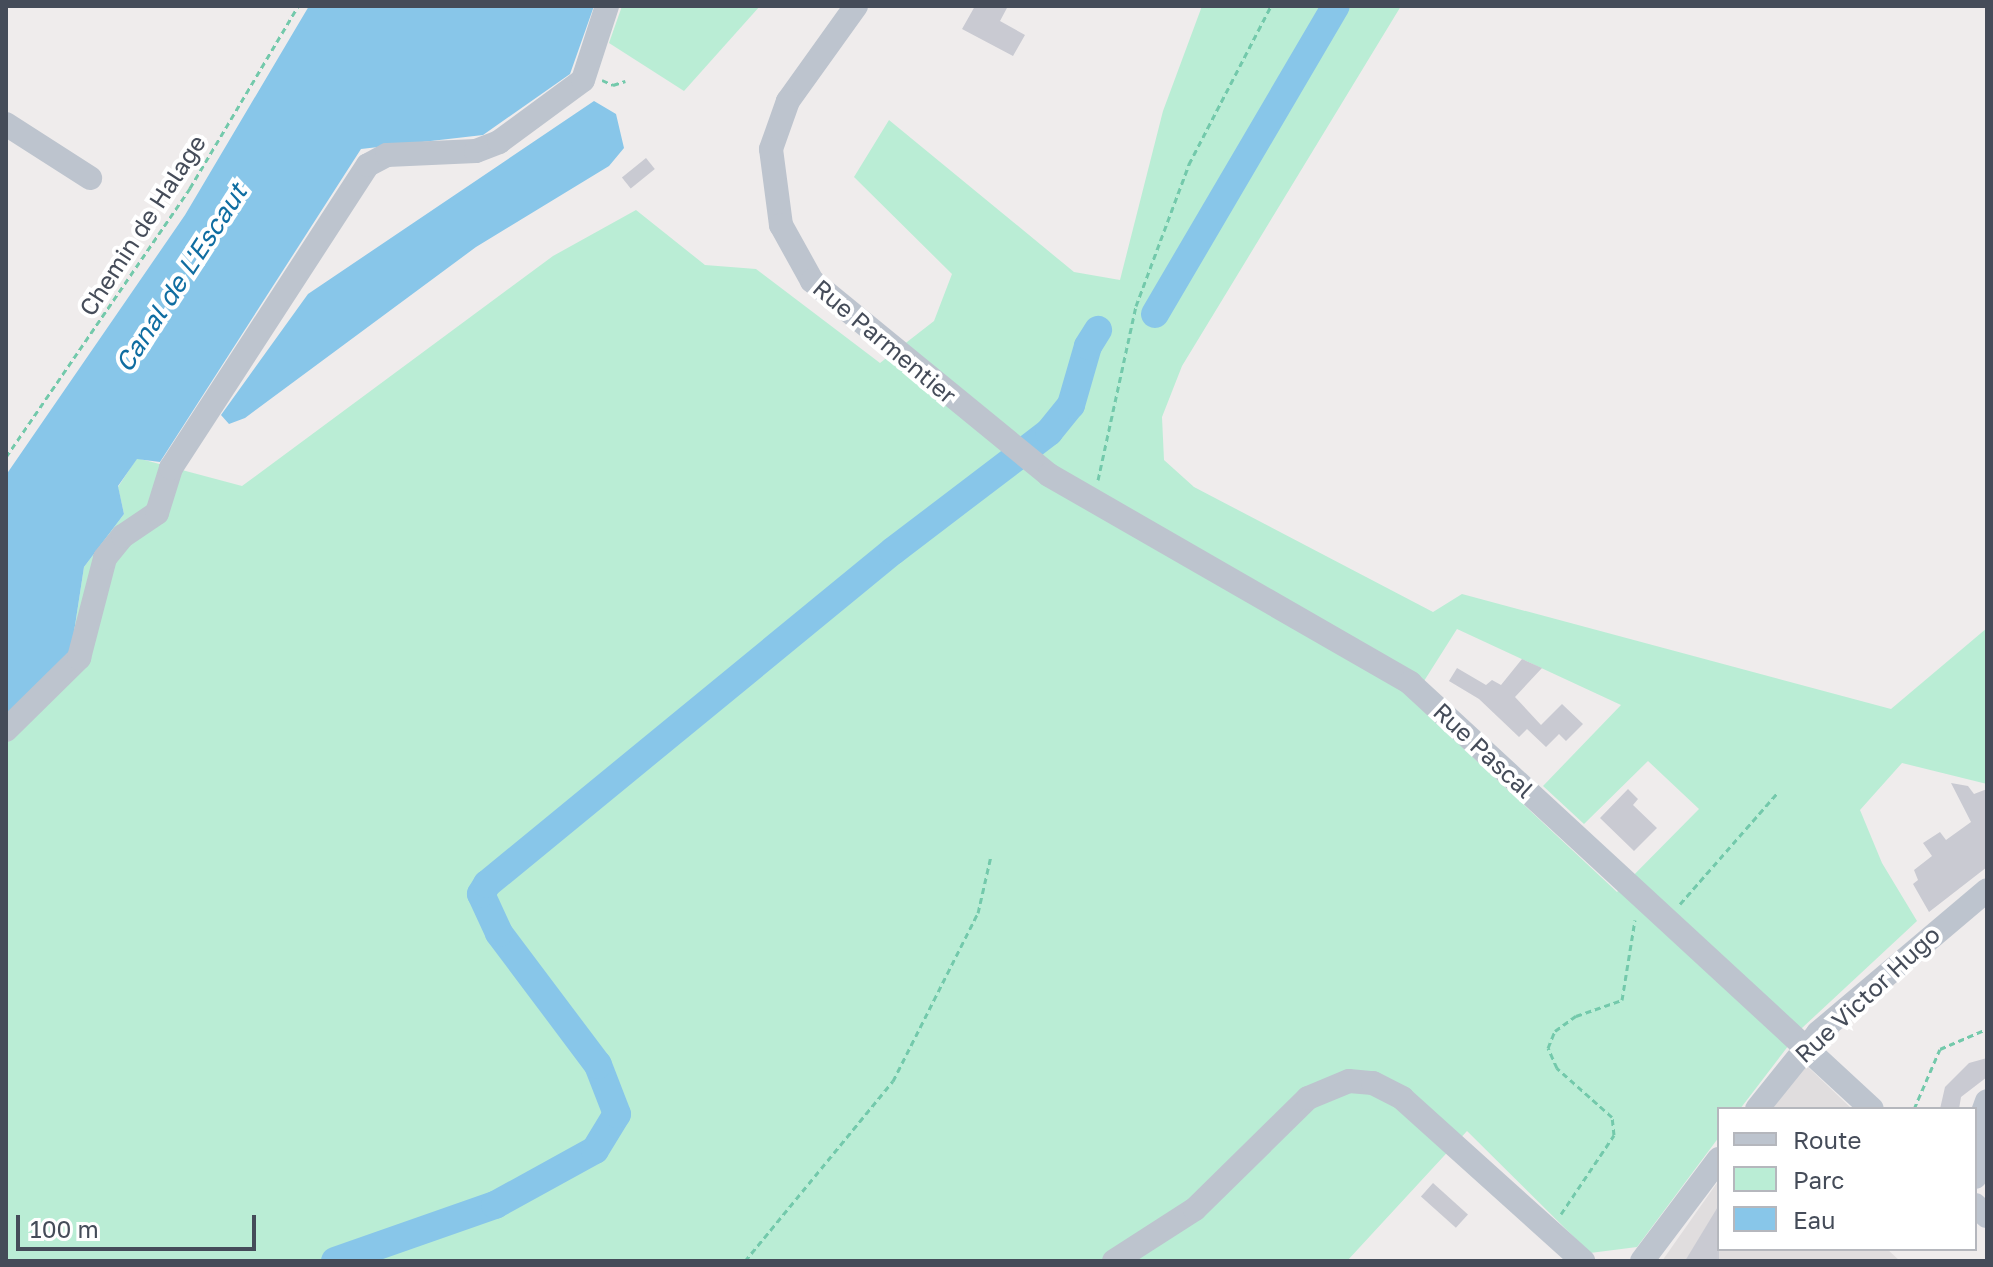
<!DOCTYPE html>
<html>
<head>
<meta charset="utf-8">
<style>
  body { margin:0 }
  #map { position:relative; width:1993px; height:1267px; overflow:hidden; background:#efecec; font-family:"Golos Text",sans-serif }
  div>[style] { position:absolute }
  [style*='--x'] { left:calc(var(--x)*1px); top:calc(var(--y)*1px); width:calc(var(--w)*1px); rotate:calc(var(--a)*1deg) }
  .education>* { inset:0; background:#e0ddde }
  .green>* { inset:0; background:#baedd5 }
  .water>* { inset:0; background:#88c6e9 }
  .river>* { height:28px; margin:-14px; padding:0 14px; transform-origin:14px; border-radius:14px; background:#88c6e9 }
  .building>* { inset:0; background:#c9cad2; transform-origin:0 0 }
  .path>* { height:3px; margin-top:-1.5px; transform-origin:0; background:repeating-linear-gradient(90deg,#73c9ab 0 6px,transparent 0 10px) }
  .minor>* { height:24px; margin:-12px; padding:0 12px; transform-origin:12px; border-radius:12px; background:#bdc4ce }
  span { translate:-50% -50%; white-space:nowrap; text-align:center; line-height:1.15; -webkit-text-stroke:8px #fff; paint-order:stroke }
  .street-label { font-size:24px; color:#454c59 }
  .water-label { font-size:26px; color:#0f6da1; font-style:italic }
  .frame { position:absolute; inset:0; border:8px solid #454c59; pointer-events:none }
  .legend { position:absolute; left:1717px; top:1107px; width:260px; height:144px; box-sizing:border-box; background:#fff; border:2px solid #b5b7bd; margin:0; padding:10px 14px; list-style:none; font-size:24px; color:#454c59 }
  .legend li { display:flex; align-items:center; gap:16px; height:40px }
  .legend b { width:40px; border:2px solid #b5b7bd }
  .scale { position:absolute; left:16px; top:1215px; width:240px; height:36px; box-sizing:border-box; border:4px solid #454c59; border-top:0; padding-left:10px; font-size:24px; line-height:28px; white-space:nowrap; color:#454c59; -webkit-text-stroke:6px #fff; paint-order:stroke }
</style>
</head>
<body>
<div id="map">
  <div class="education">
    <div style="clip-path:polygon(1806px 1065px,1852px 1109px,1772px 1109px)"></div>
    <div style="clip-path:polygon(1719px 1180px,1719px 1249px,1887px 1249px,1900px 1261px,1662px 1261px)"></div>
  </div>
  <div class="green">
    <div style="clip-path:polygon(622px 6px,760px 6px,684px 91px,609px 43px)"></div>
    <div style="clip-path:polygon(evenodd,1202px 6px,1401px 6px,1182px 366px,1162px 417px,1164px 460px,1194px 487px,1433px 612px,1462px 594px,1891px 709px,1987px 628px,1987px 784px,1902px 763px,1860px 810px,1882px 863px,1917px 921px,1802px 1028px,1740px 1109px,1719px 1109px,1719px 1137px,1637px 1247px,1590px 1253px,1467px 1131px,1347px 1261px,6px 1261px,6px 720px,70px 658px,84px 567px,124px 514px,118px 487px,137px 458px,242px 486px,553px 256px,636px 210px,705px 265px,756px 269px,880px 363px,934px 321px,952px 274px,854px 177px,889px 120px,1074px 272px,1120px 280px,1163px 111px,1202px 6px,1457px 629px,1621px 705px,1543px 786px,1584px 824px,1648px 761px,1699px 809px,1617px 892px,1412px 700px,1457px 629px)"></div>
  </div>
  <div class="water">
    <div style="clip-path:polygon(309px 6px,594px 6px,570px 74px,483px 135px,361px 149px,160px 462px,137px 459px,118px 486px,124px 514px,84px 567px,70px 658px,6px 720px,6px 475px,185px 215px)"></div>
    <div style="clip-path:polygon(594px 101px,616px 114px,624px 148px,609px 166px,476px 247px,245px 418px,229px 424px,221px 415px,308px 294px)"></div>
  </div>
  <div class="river">
    <div style="--x:1155;--y:314;--w:357;--a:-59.6"></div>
    <div style="--x:335;--y:1261;--w:170;--a:-19.3"></div>
    <div style="--x:495;--y:1205;--w:114;--a:-28.8"></div>
    <div style="--x:595;--y:1150;--w:42;--a:-58.6"></div>
    <div style="--x:617;--y:1114;--w:53;--a:-111.2"></div>
    <div style="--x:598;--y:1065;--w:165;--a:-126.9"></div>
    <div style="--x:499;--y:933;--w:43;--a:-114.8"></div>
    <div style="--x:481;--y:894;--w:12;--a:-59"></div>
    <div style="--x:487;--y:884;--w:525;--a:-39.36"></div>
    <div style="--x:893;--y:551;--w:196;--a:-37.3"></div>
    <div style="--x:1049;--y:432;--w:35;--a:-51"></div>
    <div style="--x:1071;--y:405;--w:61;--a:-73.9"></div>
    <div style="--x:1088;--y:346;--w:19;--a:-58"></div>
  </div>
  <div class="building">
    <div style="clip-path:polygon(975px 6px,1008px 6px,1000px 21px,1025px 35px,1013px 56px,962px 29px)"></div>
    <div style="left:646px;top:158px;width:14px;height:31px;rotate:51deg"></div>
    <div style="clip-path:polygon(1522px 659px,1542px 668px,1515px 697px,1541px 725px,1562px 704px,1583px 724px,1566px 741px,1559px 734px,1546px 747px,1527px 729px,1519px 737px,1479px 699px,1449px 681px,1457px 668px,1486px 685px,1492px 680px,1501px 685px)"></div>
    <div style="clip-path:polygon(1951px 783px,1968px 786px,1974px 794px,1987px 789px,1987px 867px,1929px 912px,1913px 884px,1918px 880px,1914px 870px,1932px 856px,1923px 843px,1940px 832px,1946px 840px,1971px 822px)"></div>
    <div style="clip-path:polygon(1628px 789px,1638px 799px,1633px 805px,1657px 828px,1634px 851px,1600px 818px)"></div>
    <div style="clip-path:polygon(1987px 1058px,1987px 1077px,1961px 1097px,1959px 1109px,1940px 1109px,1945px 1087px,1969px 1063px)"></div>
    <div style="left:1433px;top:1183px;width:47px;height:18px;rotate:42deg"></div>
    <div style="clip-path:polygon(1719px 1205px,1719px 1261px,1685px 1261px)"></div>
  </div>
  <div class="path">
    <div style="--x:602;--y:80;--w:12;--a:24"></div>
    <div style="--x:613;--y:85;--w:13;--a:-18"></div>
    <div style="--x:6;--y:457;--w:326;--a:-55.6"></div>
    <div style="--x:190;--y:188;--w:212;--a:-59.3"></div>
    <div style="--x:1098;--y:480;--w:178;--a:-77.7"></div>
    <div style="--x:1136;--y:306;--w:152;--a:-69.5"></div>
    <div style="--x:1189;--y:164;--w:178;--a:-62.6"></div>
    <div style="--x:1680;--y:904;--w:149;--a:-48.8"></div>
    <div style="--x:1914;--y:1109;--w:65;--a:-66.6"></div>
    <div style="--x:1940;--y:1049;--w:51;--a:-23.1"></div>
    <div style="--x:1561;--y:1214;--w:95;--a:-56.1"></div>
    <div style="--x:1614;--y:1135;--w:18;--a:-96"></div>
    <div style="--x:1612;--y:1117;--w:74;--a:-138.3"></div>
    <div style="--x:1557;--y:1068;--w:22;--a:-114"></div>
    <div style="--x:1548;--y:1048;--w:18;--a:-68"></div>
    <div style="--x:1555;--y:1031;--w:26;--a:-36"></div>
    <div style="--x:1576;--y:1016;--w:49;--a:-19.2"></div>
    <div style="--x:1622;--y:1000;--w:81;--a:-80.8"></div>
    <div style="--x:745;--y:1261;--w:233;--a:-50.6"></div>
    <div style="--x:893;--y:1081;--w:188;--a:-63.2"></div>
    <div style="--x:978;--y:913;--w:58;--a:-77.2"></div>
  </div>
  <div class="minor">
    <div style="--x:856;--y:6;--w:117;--a:125.6"></div>
    <div style="--x:788;--y:101;--w:51;--a:109.5"></div>
    <div style="--x:771;--y:149;--w:77;--a:82.5"></div>
    <div style="--x:781;--y:225;--w:64;--a:61"></div>
    <div style="--x:812;--y:281;--w:306;--a:39.3"></div>
    <div style="--x:1049;--y:475;--w:417;--a:29.9"></div>
    <div style="--x:1410;--y:683;--w:628;--a:42.68"></div>
    <div style="--x:6;--y:124;--w:100;--a:32.7"></div>
    <div style="--x:6;--y:730;--w:103;--a:-44.6"></div>
    <div style="--x:79;--y:658;--w:103;--a:-75.4"></div>
    <div style="--x:105;--y:558;--w:28;--a:-51"></div>
    <div style="--x:123;--y:536;--w:41;--a:-34.1"></div>
    <div style="--x:157;--y:513;--w:47;--a:-72.7"></div>
    <div style="--x:171;--y:468;--w:361;--a:-57"></div>
    <div style="--x:368;--y:165;--w:21;--a:-28"></div>
    <div style="--x:387;--y:155;--w:89;--a:-2.6"></div>
    <div style="--x:476;--y:151;--w:25;--a:-21"></div>
    <div style="--x:499;--y:142;--w:104;--a:-36.4"></div>
    <div style="--x:583;--y:80;--w:78;--a:-72"></div>
    <div style="--x:1757;--y:1109;--w:97;--a:-51.2"></div>
    <div style="--x:1818;--y:1033;--w:221;--a:-40.2"></div>
    <div style="--x:1975;--y:1177;--w:22;--a:-60"></div>
    <div style="--x:1986;--y:1158;--w:36;--a:-101"></div>
    <div style="--x:1979;--y:1123;--w:23;--a:-70"></div>
    <div style="--x:1975;--y:1205;--w:16;--a:43"></div>
    <div style="--x:1114;--y:1261;--w:96;--a:-32.7"></div>
    <div style="--x:1195;--y:1209;--w:158;--a:-44.5"></div>
    <div style="--x:1308;--y:1098;--w:44;--a:-22.5"></div>
    <div style="--x:1349;--y:1081;--w:24;--a:5"></div>
    <div style="--x:1373;--y:1083;--w:33;--a:27"></div>
    <div style="--x:1402;--y:1098;--w:244;--a:42"></div>
    <div style="--x:1642;--y:1261;--w:128;--a:-53"></div>
  </div>
  <div class="street-label">
    <span style="left:142px;top:225px;rotate:-57deg">Chemin de Halage</span>
    <span style="left:885px;top:341px;rotate:40deg">Rue Parmentier</span>
    <span style="left:1484px;top:750px;rotate:43deg">Rue Pascal</span>
    <span style="left:1867px;top:994px;rotate:-43deg">Rue Victor Hugo</span>
  </div>
  <div class="water-label">
    <span style="left:181px;top:278px;rotate:-57deg">Canal de L'Escaut</span>
  </div>
  <div class="frame"></div>
  <ul class="legend">
  <li><b style="height:10px;background:#bdc4ce"></b>Route</li>
  <li><b style="height:22px;background:#baedd5"></b>Parc</li>
  <li><b style="height:22px;background:#88c6e9"></b>Eau</li>
  </ul>
  <div class="scale">100 m</div>
</div>
</body>
</html>
